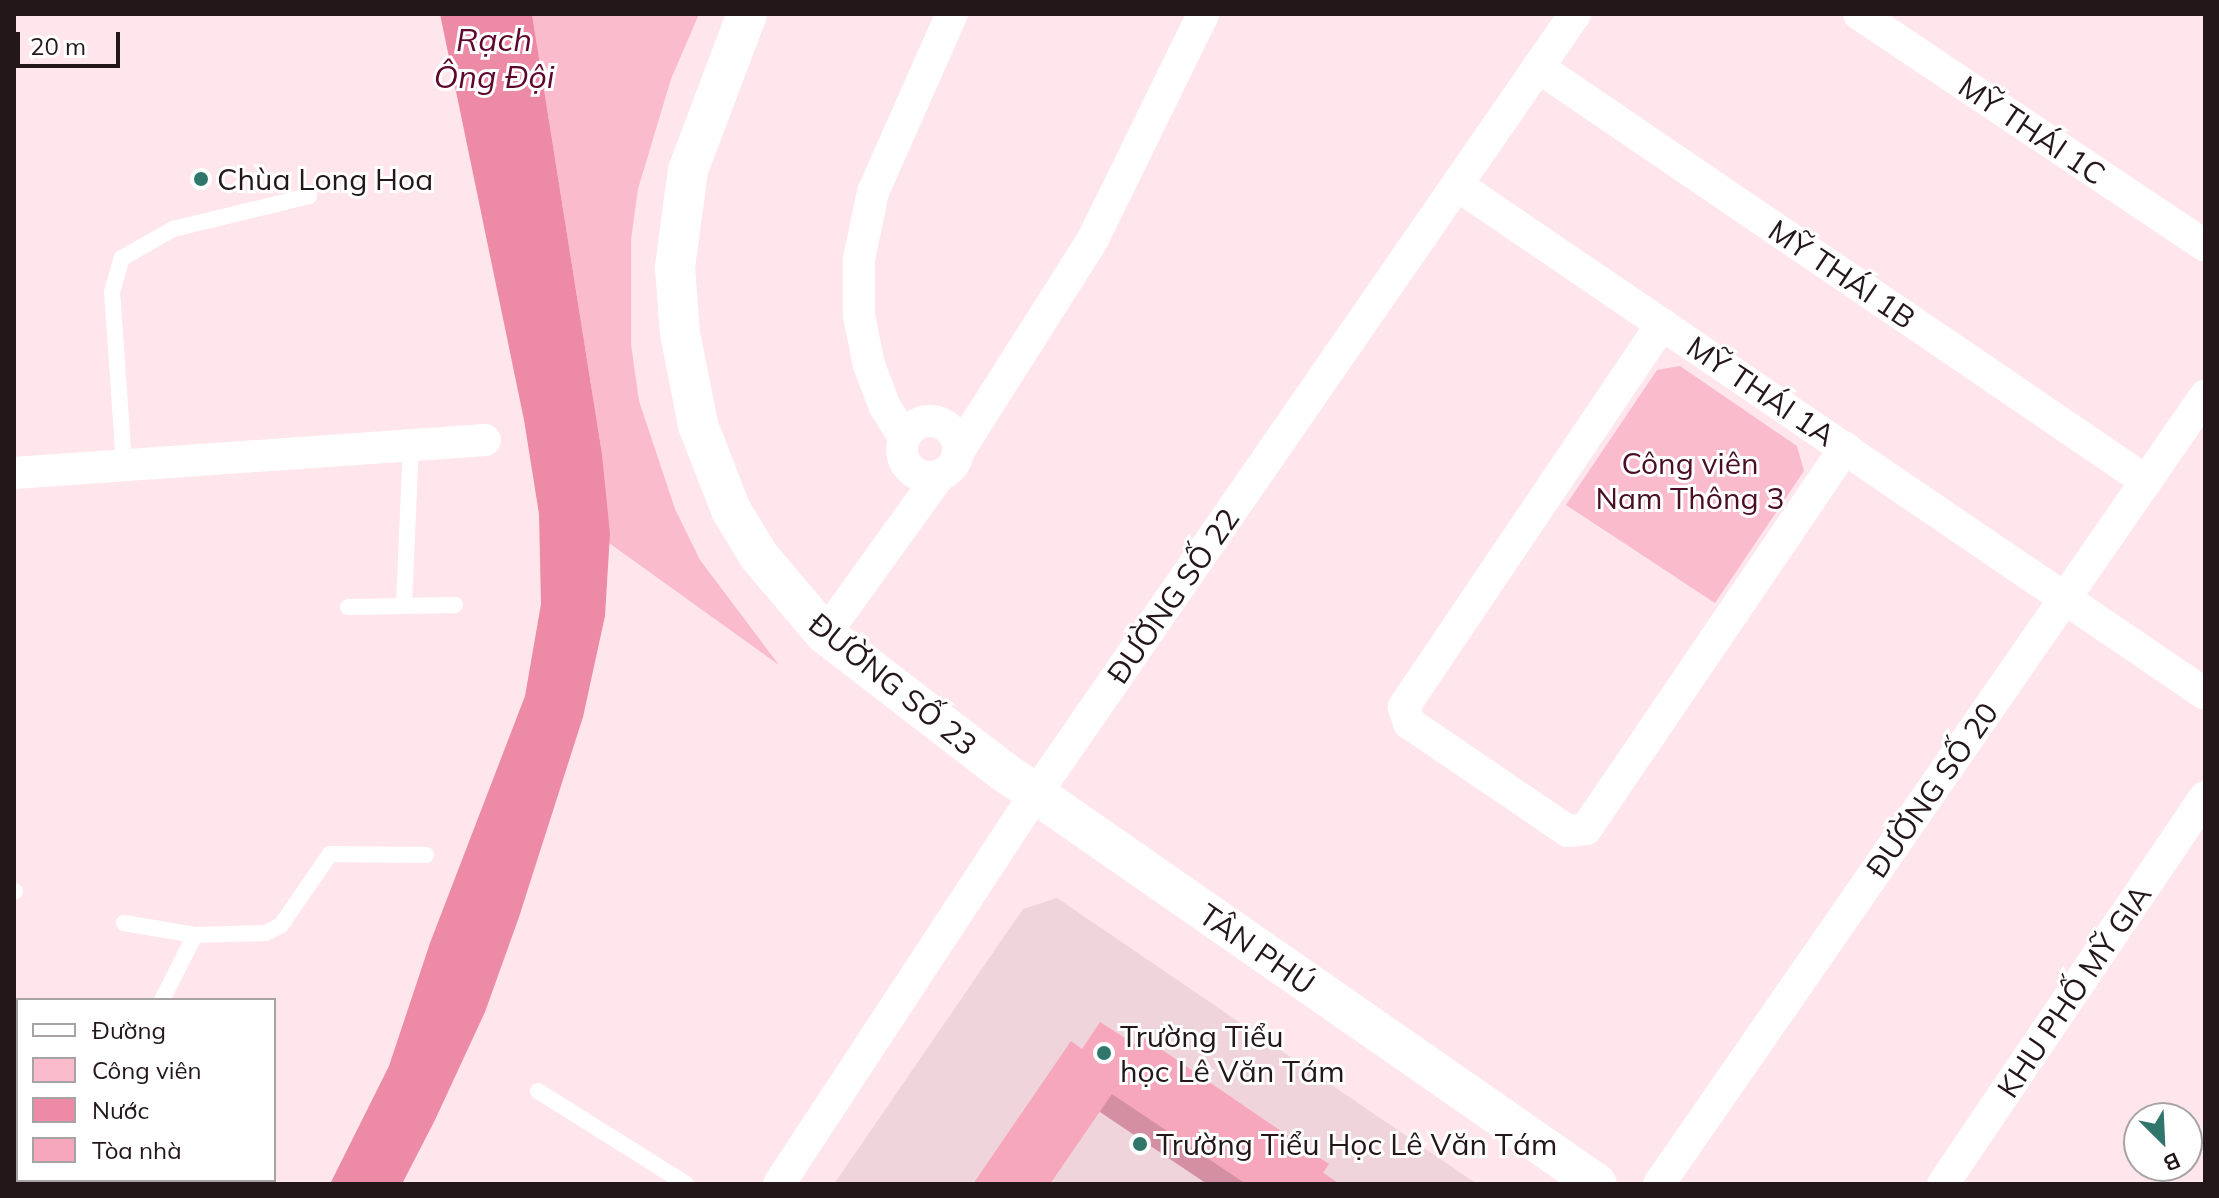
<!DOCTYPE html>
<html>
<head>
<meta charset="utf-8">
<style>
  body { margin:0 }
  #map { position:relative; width:2219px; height:1198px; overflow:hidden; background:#fee6ec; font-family:Mulish,sans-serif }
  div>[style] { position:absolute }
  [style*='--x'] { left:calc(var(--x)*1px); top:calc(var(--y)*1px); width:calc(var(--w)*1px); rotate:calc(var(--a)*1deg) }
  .built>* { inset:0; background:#f0d4db }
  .green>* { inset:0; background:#fabccc }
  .water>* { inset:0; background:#ed8ba7 }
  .service>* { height:16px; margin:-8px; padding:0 8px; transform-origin:8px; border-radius:8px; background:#fff }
  .minor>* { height:32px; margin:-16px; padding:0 16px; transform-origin:16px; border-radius:16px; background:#fff }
  .minor>.ring { margin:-16px; padding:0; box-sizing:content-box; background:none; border:32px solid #fff; border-radius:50% }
  .tertiary>* { height:40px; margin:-20px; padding:0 20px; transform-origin:20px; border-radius:20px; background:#fff }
  .wall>* { inset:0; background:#d490a2 }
  .building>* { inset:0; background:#f7a7bc }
  .dots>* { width:22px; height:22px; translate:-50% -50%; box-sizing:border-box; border:4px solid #fff; border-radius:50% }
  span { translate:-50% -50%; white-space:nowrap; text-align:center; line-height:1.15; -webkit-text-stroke:6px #fff; paint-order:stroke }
  .street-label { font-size:30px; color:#24171a }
  .poi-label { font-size:30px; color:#24171a }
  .left { translate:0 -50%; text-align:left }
  .park-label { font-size:30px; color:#4a0e25 }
  .water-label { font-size:32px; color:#5f062d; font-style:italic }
  .frame { position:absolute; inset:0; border:16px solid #24171a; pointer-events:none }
  .legend { position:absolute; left:16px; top:998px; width:260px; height:184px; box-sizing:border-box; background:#fff; border:2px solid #a7a2a3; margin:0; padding:10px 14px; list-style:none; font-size:24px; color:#24171a }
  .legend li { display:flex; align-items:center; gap:16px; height:40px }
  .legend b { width:40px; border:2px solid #a7a2a3 }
  .north { position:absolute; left:2123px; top:1102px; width:80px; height:80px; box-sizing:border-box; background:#fff; border:2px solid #a7a2a3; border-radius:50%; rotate:156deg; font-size:22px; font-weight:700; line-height:32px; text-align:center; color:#24171a }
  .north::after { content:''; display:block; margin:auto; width:28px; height:36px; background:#30766b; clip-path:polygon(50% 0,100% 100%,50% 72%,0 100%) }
  .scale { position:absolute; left:16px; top:32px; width:104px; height:36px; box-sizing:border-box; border:4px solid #24171a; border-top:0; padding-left:10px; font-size:24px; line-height:28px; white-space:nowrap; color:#24171a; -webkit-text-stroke:6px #fff; paint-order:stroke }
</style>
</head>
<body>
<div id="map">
  <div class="built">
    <div style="clip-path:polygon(1057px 898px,1477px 1184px,834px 1184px,1023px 909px)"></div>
  </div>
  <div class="green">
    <div style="clip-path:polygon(532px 14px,699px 14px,671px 79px,638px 189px,631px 240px,631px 344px,639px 401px,675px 509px,700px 560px,779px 665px,609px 543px,602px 454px)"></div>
    <div style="clip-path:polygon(1680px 366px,1797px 446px,1804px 471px,1715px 603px,1566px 505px,1657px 370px)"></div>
  </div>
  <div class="water">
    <div style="clip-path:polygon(440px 14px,532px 14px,602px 454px,610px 534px,605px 616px,583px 717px,519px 917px,485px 1012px,435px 1120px,402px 1184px,330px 1184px,389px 1066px,430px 943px,525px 696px,541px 604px,539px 514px,524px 420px)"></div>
  </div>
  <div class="service">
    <div style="--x:411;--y:444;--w:162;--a:92.5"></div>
    <div style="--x:404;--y:606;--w:51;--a:-1.1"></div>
    <div style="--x:124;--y:463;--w:171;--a:-94"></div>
    <div style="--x:112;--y:292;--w:35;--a:-74"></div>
    <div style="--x:122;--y:258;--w:59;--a:-29.6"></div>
    <div style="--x:173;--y:229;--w:140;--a:-13.6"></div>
    <div style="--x:348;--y:607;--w:56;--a:-1"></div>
    <div style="--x:14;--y:891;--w:1;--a:0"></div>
    <div style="--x:124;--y:923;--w:72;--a:9.6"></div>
    <div style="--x:195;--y:935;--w:71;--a:-1.6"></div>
    <div style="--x:266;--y:933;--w:17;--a:-28"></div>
    <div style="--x:281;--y:925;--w:86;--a:-55.4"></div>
    <div style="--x:330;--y:854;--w:96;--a:0.6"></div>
    <div style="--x:162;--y:1000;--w:73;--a:-63.1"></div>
    <div style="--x:14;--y:1085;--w:4;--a:0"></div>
    <div style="--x:538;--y:1091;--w:175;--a:32.1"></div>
    <div style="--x:14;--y:1149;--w:4;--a:14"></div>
  </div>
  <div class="minor">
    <div style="--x:1859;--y:14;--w:417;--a:33.8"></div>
    <div style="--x:1538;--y:67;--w:736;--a:34.25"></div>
    <div style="--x:1457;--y:185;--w:905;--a:34.23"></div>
    <div style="--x:1662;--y:324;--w:462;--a:124"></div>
    <div style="--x:1404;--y:707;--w:17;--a:73"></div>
    <div style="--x:1409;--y:723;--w:192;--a:34.2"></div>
    <div style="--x:1568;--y:831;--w:18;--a:-6"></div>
    <div style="--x:1586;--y:829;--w:461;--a:-55.8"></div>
    <div class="ring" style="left:902px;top:421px;width:24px;height:24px"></div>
    <div style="--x:904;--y:437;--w:36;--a:-122"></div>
    <div style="--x:885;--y:407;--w:45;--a:-110.9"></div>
    <div style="--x:869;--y:365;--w:50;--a:-101.5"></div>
    <div style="--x:859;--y:316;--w:57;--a:-90"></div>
    <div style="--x:859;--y:259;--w:68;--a:-78.2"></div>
    <div style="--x:873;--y:192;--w:195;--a:-66.1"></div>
    <div style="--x:958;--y:452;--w:252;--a:-57.6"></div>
    <div style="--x:1093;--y:239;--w:250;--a:-63.9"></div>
    <div style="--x:14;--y:473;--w:472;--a:-4"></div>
    <div style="--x:825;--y:634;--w:195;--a:-54.2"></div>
    <div style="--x:779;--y:1184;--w:466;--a:-56.7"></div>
    <div style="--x:1035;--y:795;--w:950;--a:-55.34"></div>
    <div style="--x:1659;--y:1184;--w:959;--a:-55.28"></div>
    <div style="--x:1943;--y:1184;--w:467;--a:-55.9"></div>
  </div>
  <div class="tertiary">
    <div style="--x:747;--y:14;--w:167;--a:110.7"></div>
    <div style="--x:688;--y:170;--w:99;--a:97.6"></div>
    <div style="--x:675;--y:268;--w:65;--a:85.6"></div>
    <div style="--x:680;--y:333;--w:94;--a:78.9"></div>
    <div style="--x:698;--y:425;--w:91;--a:68.8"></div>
    <div style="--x:731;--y:510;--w:54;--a:58.7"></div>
    <div style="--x:759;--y:556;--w:102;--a:49.8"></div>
    <div style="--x:825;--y:634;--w:225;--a:37.6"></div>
    <div style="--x:1003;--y:771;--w:723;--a:34.81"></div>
  </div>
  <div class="wall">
    <div style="clip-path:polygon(1081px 1049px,1323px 1173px,1339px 1184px,1207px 1184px,1100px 1112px)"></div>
  </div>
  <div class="building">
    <div style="clip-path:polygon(1100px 1022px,1139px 1047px,1145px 1038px,1329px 1164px,1323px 1173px,1339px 1184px,1246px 1184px,1112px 1094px,1050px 1184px,973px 1184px,1071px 1041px,1082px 1049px)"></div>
  </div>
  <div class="dots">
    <div style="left:201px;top:179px;background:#30766b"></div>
    <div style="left:1104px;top:1053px;background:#30766b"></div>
    <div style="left:1140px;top:1144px;background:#30766b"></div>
  </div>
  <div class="street-label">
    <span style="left:2032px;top:130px;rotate:34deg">MỸ THÁI 1C</span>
    <span style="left:1842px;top:274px;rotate:34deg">MỸ THÁI 1B</span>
    <span style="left:1761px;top:391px;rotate:34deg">MỸ THÁI 1A</span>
    <span style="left:1173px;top:596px;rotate:-55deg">ĐƯỜNG SỐ 22</span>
    <span style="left:893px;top:684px;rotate:39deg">ĐƯỜNG SỐ 23</span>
    <span style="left:1932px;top:790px;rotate:-55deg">ĐƯỜNG SỐ 20</span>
    <span style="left:1257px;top:949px;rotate:35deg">TÂN PHÚ</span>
    <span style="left:2074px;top:991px;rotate:-56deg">KHU PHỐ MỸ GIA</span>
  </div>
  <div class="poi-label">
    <span class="left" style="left:217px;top:179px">Chùa Long Hoa</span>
    <span class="left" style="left:1120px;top:1053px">Trường Tiểu<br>học Lê Văn Tám</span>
    <span class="left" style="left:1156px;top:1144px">Trường Tiểu Học Lê Văn Tám</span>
  </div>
  <div class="park-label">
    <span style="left:1690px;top:480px">Công viên<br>Nam Thông 3</span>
  </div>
  <div class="water-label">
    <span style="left:494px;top:58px">Rạch<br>Ông Đội</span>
  </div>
  <div class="frame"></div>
  <ul class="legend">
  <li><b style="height:10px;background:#fff"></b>Đường</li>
  <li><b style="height:22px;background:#fabccc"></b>Công viên</li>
  <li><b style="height:22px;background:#ed8ba7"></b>Nước</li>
  <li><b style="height:22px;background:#f7a7bc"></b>Tòa nhà</li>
  </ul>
  <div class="north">B</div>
  <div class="scale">20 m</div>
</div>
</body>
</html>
